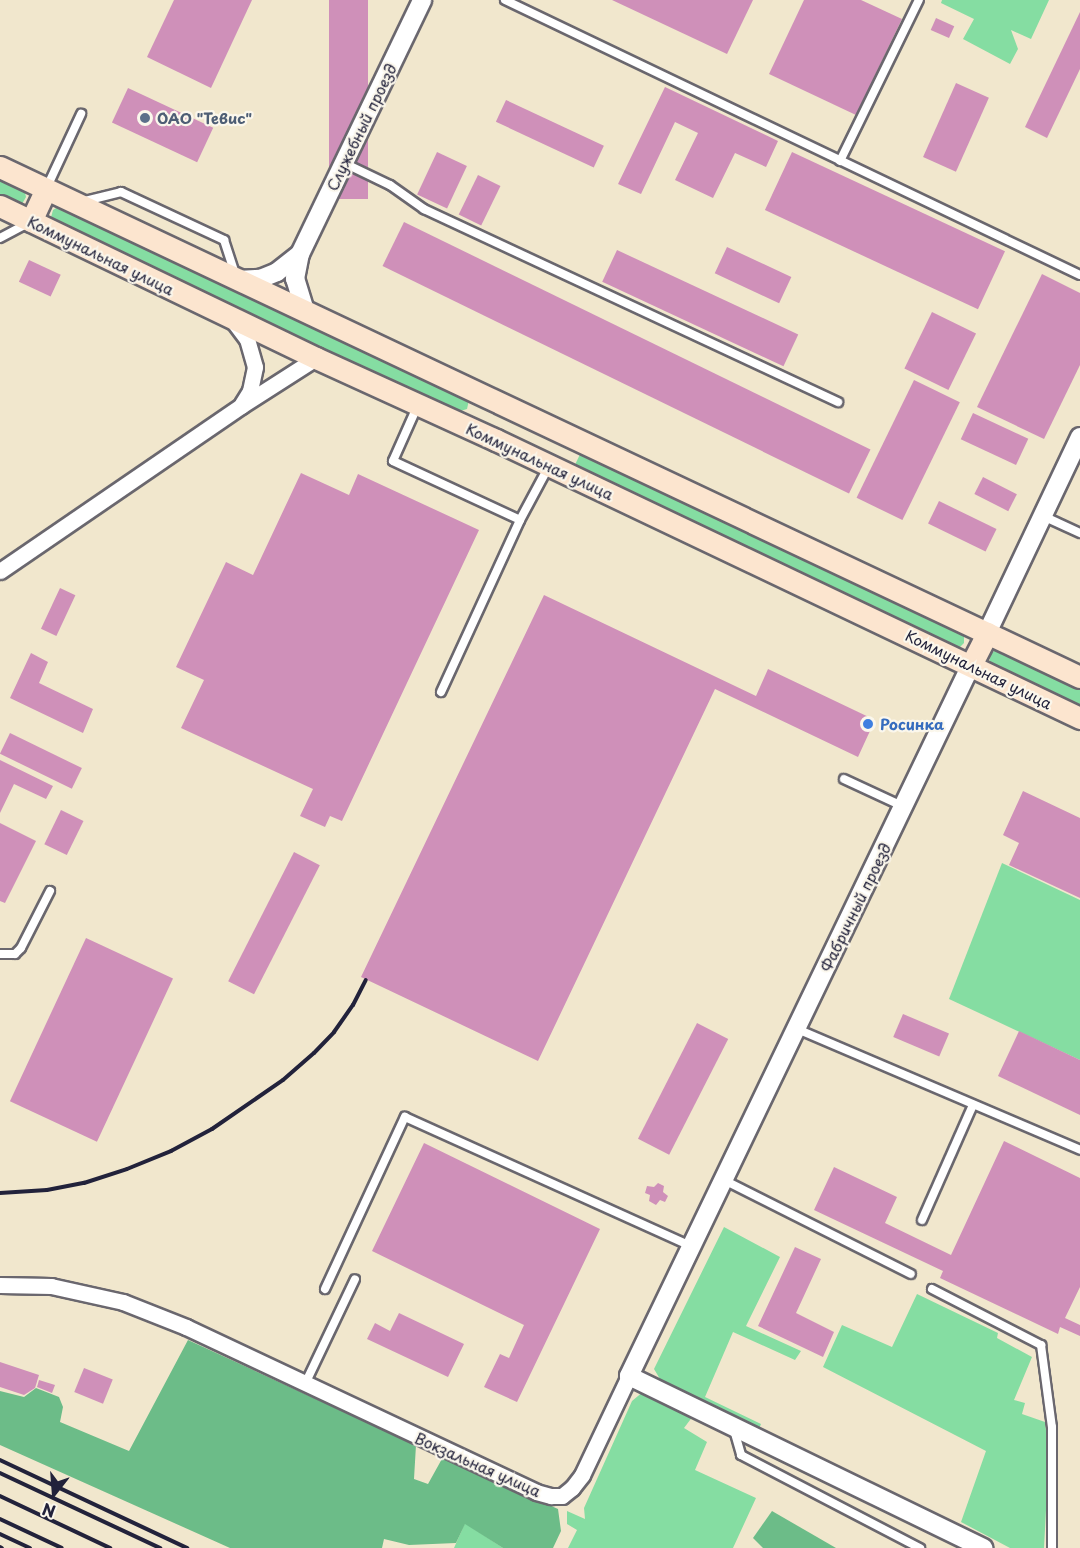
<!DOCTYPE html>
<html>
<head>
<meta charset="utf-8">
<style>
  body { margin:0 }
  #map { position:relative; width:1080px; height:1548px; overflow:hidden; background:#f1e7cd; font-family:"Playpen Sans",sans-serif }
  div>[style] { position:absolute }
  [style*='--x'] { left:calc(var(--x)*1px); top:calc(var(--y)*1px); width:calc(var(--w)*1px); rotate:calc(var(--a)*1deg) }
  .green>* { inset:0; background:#85dda2 }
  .forest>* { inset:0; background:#6cbc88 }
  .building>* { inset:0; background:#cf90b9; transform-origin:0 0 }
  .roads { filter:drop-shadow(2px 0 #6a676e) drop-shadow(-2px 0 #6a676e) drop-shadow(0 2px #6a676e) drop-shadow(0 -2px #6a676e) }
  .service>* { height:8px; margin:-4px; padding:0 4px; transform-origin:4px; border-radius:4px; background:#fff }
  .minor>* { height:15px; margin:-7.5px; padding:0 7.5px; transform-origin:7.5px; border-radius:7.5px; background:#fff }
  .tertiary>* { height:18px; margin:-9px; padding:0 9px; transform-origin:9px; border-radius:9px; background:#fff }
  .secondary>* { height:21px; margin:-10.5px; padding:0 10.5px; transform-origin:10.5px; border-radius:10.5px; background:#fce5cf }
  .rail>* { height:4px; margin:-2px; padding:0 2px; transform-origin:2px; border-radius:2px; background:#22223b }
  .dots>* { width:16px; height:16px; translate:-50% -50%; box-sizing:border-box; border:3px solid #fbf7ec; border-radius:50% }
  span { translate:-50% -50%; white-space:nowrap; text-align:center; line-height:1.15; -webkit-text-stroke:4.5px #fbf7ec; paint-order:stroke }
  .service-label { font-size:15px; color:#4e5e75; font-weight:700 }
  .left { translate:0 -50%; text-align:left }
  .street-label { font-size:15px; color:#22223b }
  .shop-label { font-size:15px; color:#366cbe; font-weight:700 }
  .north { position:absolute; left:24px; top:1464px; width:60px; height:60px; -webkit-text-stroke:4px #fbf7ec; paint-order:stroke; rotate:197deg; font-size:16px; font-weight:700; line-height:24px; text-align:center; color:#22223b }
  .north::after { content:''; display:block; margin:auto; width:21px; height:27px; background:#22223b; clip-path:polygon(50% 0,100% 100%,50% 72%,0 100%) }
</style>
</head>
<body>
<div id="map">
  <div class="green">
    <div style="clip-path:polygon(942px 0,1049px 0,1031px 39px,1011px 30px,1018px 49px,1010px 64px,963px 39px,974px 19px,941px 3px)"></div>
    <div style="clip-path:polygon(0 175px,24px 188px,26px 197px,22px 204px,0 200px)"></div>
    <div style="clip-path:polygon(61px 205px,469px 400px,467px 409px,454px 413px,50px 221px,53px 210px)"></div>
    <div style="clip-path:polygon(583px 448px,964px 634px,964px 643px,958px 649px,573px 469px)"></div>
    <div style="clip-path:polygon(998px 649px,1080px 686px,1080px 710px,989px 664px,991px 653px)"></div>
    <div style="clip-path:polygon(1002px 863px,1080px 900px,1080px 1060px,949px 999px)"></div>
    <div style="clip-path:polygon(724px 1227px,780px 1257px,746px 1326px,801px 1351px,795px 1360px,733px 1332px,705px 1397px,761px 1424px,759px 1429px,663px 1384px,654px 1369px)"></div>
    <div style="clip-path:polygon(917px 1294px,998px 1333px,997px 1338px,1032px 1357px,1014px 1400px,1025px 1403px,1022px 1414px,1045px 1422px,1049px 1454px,1044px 1548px,1010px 1548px,961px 1522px,986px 1451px,823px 1367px,842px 1325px,892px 1347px)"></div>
    <div style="clip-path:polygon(644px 1391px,693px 1416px,684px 1428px,707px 1442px,695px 1470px,756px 1498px,733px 1548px,568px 1548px,577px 1530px,567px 1524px,567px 1511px,585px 1519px,584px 1508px,632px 1401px)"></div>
    <div style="clip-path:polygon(465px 1523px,503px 1548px,454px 1548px)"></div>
  </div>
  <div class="forest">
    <div style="clip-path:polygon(188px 1340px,416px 1445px,414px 1479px,428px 1484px,443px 1457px,558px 1509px,561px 1531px,553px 1548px,503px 1548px,465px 1524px,456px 1543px,409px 1545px,384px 1539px,382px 1548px,230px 1548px,0 1445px,0 1391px,24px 1397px,36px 1388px,59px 1397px,63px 1407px,60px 1422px,129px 1451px)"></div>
    <div style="clip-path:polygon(772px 1511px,836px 1548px,763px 1548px,753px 1538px)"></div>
  </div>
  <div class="building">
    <div style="clip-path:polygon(174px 0,252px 0,211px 88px,147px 57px)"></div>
    <div style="left:329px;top:0;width:39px;height:199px"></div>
    <div style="clip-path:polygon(612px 0,753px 0,727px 54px)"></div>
    <div style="clip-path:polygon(804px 0,861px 0,902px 19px,856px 115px,769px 74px)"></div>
    <div style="clip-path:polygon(1080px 12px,1080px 69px,1047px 138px,1025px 127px)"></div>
    <div style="left:936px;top:18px;width:20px;height:13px;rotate:24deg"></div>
    <div style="left:956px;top:83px;width:36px;height:81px;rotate:24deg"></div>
    <div style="clip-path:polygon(665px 87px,778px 141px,766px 167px,735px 153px,713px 198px,675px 180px,698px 133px,675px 122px,641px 194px,618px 184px)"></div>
    <div style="left:128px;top:88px;width:94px;height:38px;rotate:25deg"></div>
    <div style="left:506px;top:100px;width:108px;height:24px;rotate:25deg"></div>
    <div style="left:437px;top:152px;width:33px;height:47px;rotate:25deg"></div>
    <div style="left:792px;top:152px;width:235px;height:64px;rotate:25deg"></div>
    <div style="left:478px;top:175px;width:25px;height:44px;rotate:26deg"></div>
    <div style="left:404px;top:222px;width:519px;height:49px;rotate:26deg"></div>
    <div style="left:727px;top:247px;width:71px;height:29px;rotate:25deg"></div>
    <div style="left:617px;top:250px;width:200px;height:35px;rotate:25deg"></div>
    <div style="left:29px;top:260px;width:35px;height:24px;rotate:25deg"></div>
    <div style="clip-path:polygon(1042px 274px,1080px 293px,1080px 365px,1044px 439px,977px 407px)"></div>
    <div style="left:932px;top:312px;width:49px;height:63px;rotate:26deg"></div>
    <div style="left:914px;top:380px;width:51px;height:131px;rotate:26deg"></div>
    <div style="left:973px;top:413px;width:61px;height:29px;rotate:25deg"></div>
    <div style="clip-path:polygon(301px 473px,349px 495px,358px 474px,479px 530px,342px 821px,330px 816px,325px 827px,300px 816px,313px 789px,181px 728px,204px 680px,176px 667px,226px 562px,253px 575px)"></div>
    <div style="left:983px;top:477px;width:38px;height:19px;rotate:27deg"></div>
    <div style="left:939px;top:501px;width:64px;height:25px;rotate:26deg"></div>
    <div style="left:60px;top:588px;width:17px;height:45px;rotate:25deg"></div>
    <div style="clip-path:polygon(544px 595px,756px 696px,768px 669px,875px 720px,858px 757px,715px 689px,538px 1061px,361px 977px)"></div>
    <div style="clip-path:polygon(31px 653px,48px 662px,39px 683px,93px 709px,83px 733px,10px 698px)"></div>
    <div style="left:10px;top:733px;width:80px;height:23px;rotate:26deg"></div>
    <div style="clip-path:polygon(0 760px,53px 786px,46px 799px,14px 784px,0 813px)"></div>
    <div style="clip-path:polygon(1023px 791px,1080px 818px,1080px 898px,1009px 865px,1019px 843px,1003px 835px)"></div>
    <div style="left:61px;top:810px;width:25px;height:38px;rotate:26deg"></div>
    <div style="clip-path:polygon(0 823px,36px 841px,5px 903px,0 901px)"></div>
    <div style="left:294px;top:852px;width:29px;height:145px;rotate:27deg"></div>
    <div style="left:86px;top:938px;width:96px;height:180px;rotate:25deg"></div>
    <div style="left:903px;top:1014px;width:50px;height:25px;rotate:23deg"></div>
    <div style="left:697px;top:1023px;width:35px;height:130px;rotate:27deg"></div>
    <div style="clip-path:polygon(1019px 1031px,1080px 1060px,1080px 1115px,998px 1076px)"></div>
    <div style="clip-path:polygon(1004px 1141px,1080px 1178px,1080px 1287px,1065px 1318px,1080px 1325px,1080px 1336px,1060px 1327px,1058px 1334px,940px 1278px,943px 1271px,814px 1210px,834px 1167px,897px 1197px,885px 1223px,951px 1255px)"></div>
    <div style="clip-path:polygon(424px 1143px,600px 1229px,517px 1402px,484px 1387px,500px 1354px,509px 1358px,524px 1325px,372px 1251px)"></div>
    <div style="clip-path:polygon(658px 1183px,664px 1186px,663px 1192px,668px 1196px,665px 1202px,660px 1200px,656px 1205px,649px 1201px,650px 1195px,645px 1193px,647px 1186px,654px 1187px)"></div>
    <div style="clip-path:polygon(795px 1247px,821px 1259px,796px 1313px,834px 1332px,823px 1357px,758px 1326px)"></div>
    <div style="clip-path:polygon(399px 1313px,464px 1344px,448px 1377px,367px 1339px,375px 1323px,390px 1331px)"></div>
    <div style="clip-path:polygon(0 1362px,39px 1375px,35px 1388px,24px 1395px,0 1387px)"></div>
    <div style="left:84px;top:1368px;width:31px;height:26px;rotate:22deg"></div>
    <div style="clip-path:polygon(39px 1380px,55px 1385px,52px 1393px,37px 1387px)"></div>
  </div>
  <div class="roads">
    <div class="service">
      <div style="--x:505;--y:0;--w:637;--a:25.56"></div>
      <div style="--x:840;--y:161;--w:179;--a:-63.9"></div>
      <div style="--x:344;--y:163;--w:51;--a:25.6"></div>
      <div style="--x:390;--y:185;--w:42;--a:35.2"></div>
      <div style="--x:424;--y:209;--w:457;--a:25"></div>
      <div style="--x:47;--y:187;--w:81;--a:-65"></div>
      <div style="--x:85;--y:201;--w:37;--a:-14"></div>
      <div style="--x:121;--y:192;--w:114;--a:25"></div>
      <div style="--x:224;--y:240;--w:35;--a:72"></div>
      <div style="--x:0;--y:238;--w:32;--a:-28"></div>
      <div style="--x:417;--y:407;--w:59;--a:114"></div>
      <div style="--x:393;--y:461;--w:140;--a:24.9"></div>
      <div style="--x:1043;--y:516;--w:41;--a:24.7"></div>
      <div style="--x:441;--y:692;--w:189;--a:-65.3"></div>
      <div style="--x:520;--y:520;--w:61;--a:-61.8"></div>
      <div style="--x:844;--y:779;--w:64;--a:25"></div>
      <div style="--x:0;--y:954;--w:15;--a:0"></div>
      <div style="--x:15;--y:954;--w:8;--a:-45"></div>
      <div style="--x:21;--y:948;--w:64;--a:-63"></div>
      <div style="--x:797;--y:1029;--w:308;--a:23.1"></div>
      <div style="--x:724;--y:1180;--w:209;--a:26.7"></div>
      <div style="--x:922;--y:1220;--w:126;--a:-66.1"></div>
      <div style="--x:325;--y:1289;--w:190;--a:-65.1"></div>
      <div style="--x:405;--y:1117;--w:314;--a:24.3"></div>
      <div style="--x:932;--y:1289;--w:123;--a:27.2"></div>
      <div style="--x:1041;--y:1345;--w:83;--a:82.4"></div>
      <div style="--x:1052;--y:1427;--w:121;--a:90"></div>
      <div style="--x:305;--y:1384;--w:116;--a:-64.5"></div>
      <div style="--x:734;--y:1430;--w:26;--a:74"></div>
      <div style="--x:741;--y:1455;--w:202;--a:27.5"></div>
    </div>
    <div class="minor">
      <div style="--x:231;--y:318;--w:26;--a:53"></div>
      <div style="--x:247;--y:339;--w:29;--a:74"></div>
      <div style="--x:255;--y:367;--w:25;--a:102"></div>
      <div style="--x:250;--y:391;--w:15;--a:122"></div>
      <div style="--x:0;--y:571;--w:292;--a:-34.4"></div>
      <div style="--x:241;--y:406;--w:89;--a:-32.6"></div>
      <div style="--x:0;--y:1285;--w:51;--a:1.1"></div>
      <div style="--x:51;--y:1286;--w:74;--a:12.5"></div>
      <div style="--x:123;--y:1302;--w:68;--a:21.6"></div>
      <div style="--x:186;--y:1327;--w:387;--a:25.2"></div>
      <div style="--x:536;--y:1492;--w:16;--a:15"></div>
      <div style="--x:551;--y:1496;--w:11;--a:0"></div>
      <div style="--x:562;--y:1496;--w:13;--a:-39"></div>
      <div style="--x:572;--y:1488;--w:16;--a:-52"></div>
      <div style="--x:582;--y:1475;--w:110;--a:-64.6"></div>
    </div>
    <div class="tertiary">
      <div style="--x:238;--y:280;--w:22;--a:-3"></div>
      <div style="--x:260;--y:279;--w:18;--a:-22"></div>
      <div style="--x:277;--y:272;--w:29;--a:-38"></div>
      <div style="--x:305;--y:311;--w:34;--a:-107"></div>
      <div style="--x:295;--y:279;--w:25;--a:-79"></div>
      <div style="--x:300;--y:254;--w:282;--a:-64.3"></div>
      <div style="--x:987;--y:633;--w:217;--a:-64.6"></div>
      <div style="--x:971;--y:665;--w:789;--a:115.69"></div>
      <div style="--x:629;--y:1376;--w:394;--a:25.9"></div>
    </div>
    <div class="secondary">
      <div style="--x:0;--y:167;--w:1194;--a:25.28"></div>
      <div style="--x:0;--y:206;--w:351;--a:25.7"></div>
      <div style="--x:316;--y:358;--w:198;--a:24.5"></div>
      <div style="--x:496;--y:440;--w:647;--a:25.46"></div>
      <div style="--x:31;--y:221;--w:35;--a:-65"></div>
      <div style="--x:971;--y:665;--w:36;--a:-63"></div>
    </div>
  </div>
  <div class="rail">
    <div style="--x:0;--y:1193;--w:47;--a:-3.7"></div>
    <div style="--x:47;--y:1190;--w:38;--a:-11"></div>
    <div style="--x:84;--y:1183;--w:45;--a:-18"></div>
    <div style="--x:127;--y:1169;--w:48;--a:-22.2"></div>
    <div style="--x:171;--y:1151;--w:47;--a:-28.2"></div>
    <div style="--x:212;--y:1129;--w:86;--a:-34.6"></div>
    <div style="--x:283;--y:1080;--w:41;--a:-41.1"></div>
    <div style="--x:314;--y:1053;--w:29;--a:-46"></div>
    <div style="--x:334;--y:1032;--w:33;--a:-55"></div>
    <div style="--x:353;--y:1005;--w:28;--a:-63"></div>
    <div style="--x:0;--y:1460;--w:207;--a:25.2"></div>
    <div style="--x:0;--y:1473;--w:177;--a:25.1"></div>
    <div style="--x:0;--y:1496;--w:122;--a:25.3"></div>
    <div style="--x:0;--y:1519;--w:68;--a:25.1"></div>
    <div style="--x:0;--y:1534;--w:33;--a:25"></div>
    <div style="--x:0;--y:1547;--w:2;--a:27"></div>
  </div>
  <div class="dots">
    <div style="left:145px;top:118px;background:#5c6f8a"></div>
    <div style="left:868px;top:724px;background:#3f7fe0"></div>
  </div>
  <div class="service-label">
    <span class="left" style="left:157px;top:118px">ОАО "Тевис"</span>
  </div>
  <div class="street-label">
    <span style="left:361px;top:127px;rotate:-64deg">Служебный проезд</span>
    <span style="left:101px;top:255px;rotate:26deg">Коммунальная улица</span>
    <span style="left:540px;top:461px;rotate:25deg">Коммунальная улица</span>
    <span style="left:979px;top:669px;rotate:26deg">Коммунальная улица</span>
    <span style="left:855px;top:907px;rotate:-64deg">Фабричный проезд</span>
    <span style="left:478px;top:1464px;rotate:24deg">Вокзальная улица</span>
  </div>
  <div class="shop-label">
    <span class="left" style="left:880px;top:724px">Росинка</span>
  </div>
  <div class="north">N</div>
</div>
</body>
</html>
